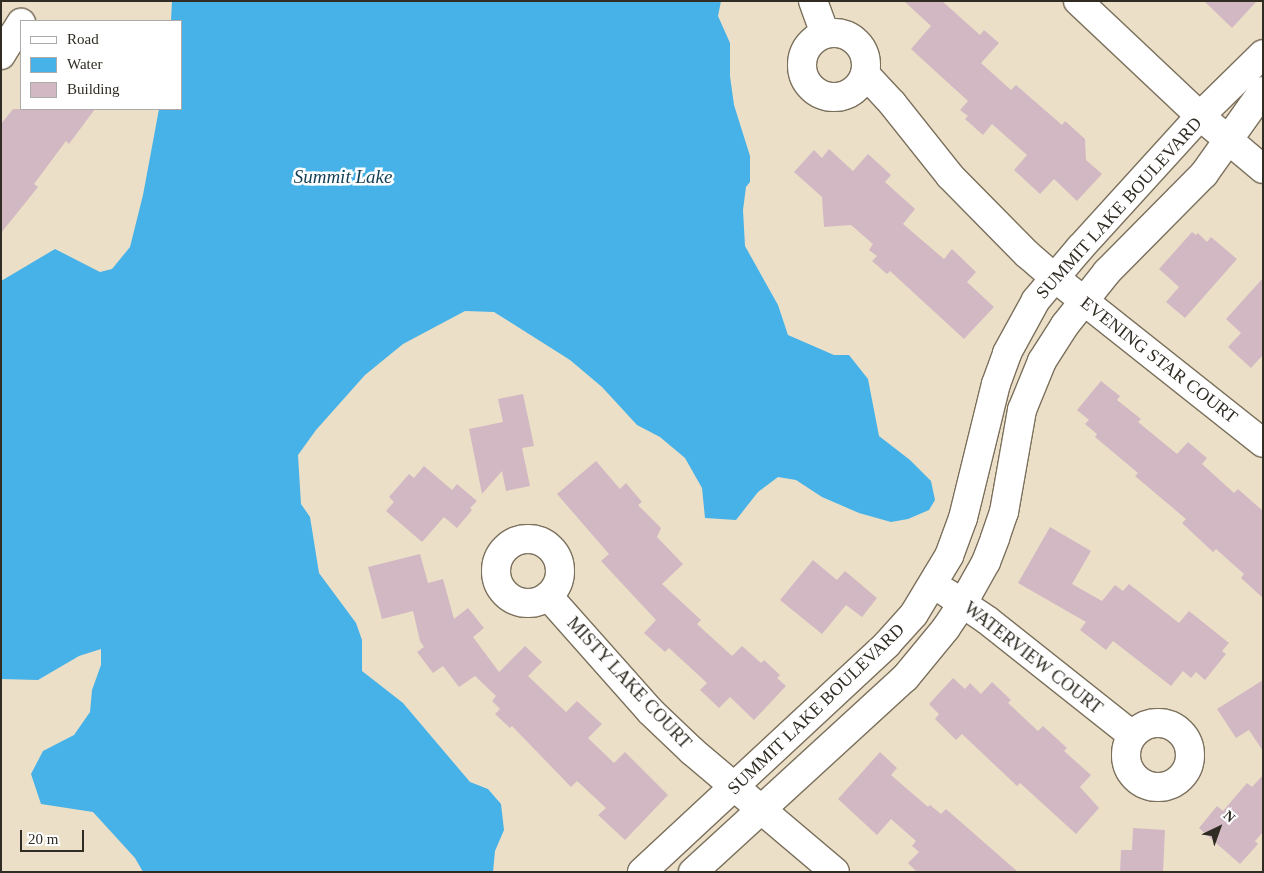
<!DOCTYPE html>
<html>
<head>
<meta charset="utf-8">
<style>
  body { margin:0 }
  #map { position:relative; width:1264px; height:873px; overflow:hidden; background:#ebdfc8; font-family:"Times New Roman",serif }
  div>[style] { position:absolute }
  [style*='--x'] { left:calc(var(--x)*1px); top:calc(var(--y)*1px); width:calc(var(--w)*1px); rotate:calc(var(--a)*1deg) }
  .water>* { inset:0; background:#47b2e7 }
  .building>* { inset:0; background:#d2b8c3 }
  .roads { filter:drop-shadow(1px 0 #7b705c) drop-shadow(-1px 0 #7b705c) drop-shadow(0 1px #7b705c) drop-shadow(0 -1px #7b705c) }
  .minor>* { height:28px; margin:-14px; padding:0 14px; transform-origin:14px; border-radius:14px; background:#fff }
  .minor>.ring { margin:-14px; padding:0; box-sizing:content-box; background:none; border:28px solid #fff; border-radius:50% }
  span { translate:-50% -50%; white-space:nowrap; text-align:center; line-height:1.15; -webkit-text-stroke:5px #fff; paint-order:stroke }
  .street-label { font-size:18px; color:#302c23 }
  .water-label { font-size:19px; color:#123f55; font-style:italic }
  .frame { position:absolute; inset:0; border:2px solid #302c23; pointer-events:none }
  .legend { position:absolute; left:20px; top:20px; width:162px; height:90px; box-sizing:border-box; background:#fff; border:1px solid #acaba7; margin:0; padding:6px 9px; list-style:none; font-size:15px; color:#302c23 }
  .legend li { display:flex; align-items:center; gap:10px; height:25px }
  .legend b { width:25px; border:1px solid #acaba7 }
  .north { position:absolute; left:1194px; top:803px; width:50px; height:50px; -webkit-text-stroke:4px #fff; paint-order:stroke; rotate:42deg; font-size:14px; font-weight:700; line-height:20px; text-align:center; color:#302c23 }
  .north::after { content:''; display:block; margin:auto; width:18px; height:22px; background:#302c23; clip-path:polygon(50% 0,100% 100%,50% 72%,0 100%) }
  .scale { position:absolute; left:20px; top:830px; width:64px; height:22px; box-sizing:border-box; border:2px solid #302c23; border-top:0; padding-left:6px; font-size:15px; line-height:18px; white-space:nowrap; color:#302c23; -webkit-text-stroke:4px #fff; paint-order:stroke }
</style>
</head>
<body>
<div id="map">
  <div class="water">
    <div style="clip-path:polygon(172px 1px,721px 1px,718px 16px,730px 43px,730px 76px,734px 105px,750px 156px,750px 182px,746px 187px,743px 210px,745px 246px,778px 305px,788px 335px,834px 355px,849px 355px,868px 379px,879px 436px,910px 460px,931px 481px,935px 500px,929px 510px,908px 519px,891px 522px,859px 513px,822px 497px,796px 480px,778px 477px,758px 492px,736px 520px,705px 518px,702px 488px,685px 458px,660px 437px,637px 425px,602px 387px,570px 360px,494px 312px,465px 311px,403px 344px,365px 375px,316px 430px,298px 455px,301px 504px,310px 517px,319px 573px,356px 623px,362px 640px,362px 671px,403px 703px,470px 782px,488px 789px,501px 804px,504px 830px,495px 851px,493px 872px,143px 872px,135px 858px,93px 812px,41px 804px,31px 774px,43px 751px,74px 735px,90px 712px,92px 690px,101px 665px,101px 649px,79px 656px,38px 680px,1px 679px,1px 281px,55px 249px,100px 272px,112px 269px,130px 247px,143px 195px,159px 109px,181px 109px,181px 21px,171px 21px)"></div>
  </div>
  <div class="building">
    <div style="clip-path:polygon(904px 1px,942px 1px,980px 35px,984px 30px,999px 43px,981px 63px,1011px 90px,1016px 85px,1062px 125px,1065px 121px,1085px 139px,1086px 160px,1102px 174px,1077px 201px,1054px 179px,1040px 194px,1014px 170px,1027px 155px,992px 124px,983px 135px,965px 119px,968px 116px,960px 110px,968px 101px,911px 49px,931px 26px)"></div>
    <div style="clip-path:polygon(1204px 1px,1257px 1px,1232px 28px)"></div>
    <div style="clip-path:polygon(13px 109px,95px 109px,69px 144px,66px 141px,34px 184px,38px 187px,1px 233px,1px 124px)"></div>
    <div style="clip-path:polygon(829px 149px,853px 171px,868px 154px,891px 175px,885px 182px,915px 209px,903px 224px,944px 259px,952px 249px,976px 272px,967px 282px,994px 307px,964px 339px,890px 271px,887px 274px,872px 261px,877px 256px,869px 250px,873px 244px,851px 225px,824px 227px,822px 197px,794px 172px,814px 150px,822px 158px)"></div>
    <div style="clip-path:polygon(1192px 232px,1196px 235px,1198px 233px,1207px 242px,1211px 237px,1237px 259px,1185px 318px,1166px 302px,1179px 287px,1159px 269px)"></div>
    <div style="clip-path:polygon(1263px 278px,1263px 355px,1251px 368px,1228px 347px,1241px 333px,1226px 319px)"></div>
    <div style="clip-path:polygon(1101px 381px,1120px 396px,1117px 400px,1141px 419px,1138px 422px,1177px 454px,1188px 442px,1207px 458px,1202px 464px,1234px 493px,1238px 489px,1263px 511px,1263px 598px,1241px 578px,1244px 574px,1216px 549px,1213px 552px,1182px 523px,1186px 519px,1135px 476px,1138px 473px,1095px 437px,1097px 434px,1085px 424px,1089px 420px,1077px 410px)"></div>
    <div style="clip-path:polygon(523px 394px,534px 446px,522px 448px,530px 486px,506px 491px,502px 471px,482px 494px,469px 429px,503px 422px,498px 399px)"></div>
    <div style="clip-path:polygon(596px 461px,620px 489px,626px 483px,642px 502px,638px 505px,661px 528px,657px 537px,683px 564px,662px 584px,701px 620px,697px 624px,732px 656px,742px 646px,761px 663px,764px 660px,780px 675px,777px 678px,786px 686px,754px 720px,730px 697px,719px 708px,700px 690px,707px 683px,669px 648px,665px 652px,644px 633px,656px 620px,601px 561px,609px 554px,557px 494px)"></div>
    <div style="clip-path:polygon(424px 466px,452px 490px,457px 484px,477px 501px,470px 508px,472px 510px,457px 528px,444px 517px,422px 542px,386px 511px,394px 502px,389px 497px,409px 474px,414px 478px)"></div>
    <div style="clip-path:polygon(1050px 527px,1091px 551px,1072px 584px,1102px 601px,1115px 585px,1123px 591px,1129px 584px,1179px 623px,1189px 611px,1229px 643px,1222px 651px,1226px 654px,1205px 680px,1196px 672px,1191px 678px,1183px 671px,1171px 686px,1113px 641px,1106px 650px,1080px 630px,1086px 622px,1018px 583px)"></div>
    <div style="clip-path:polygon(420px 554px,428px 583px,443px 579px,454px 619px,468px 608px,484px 628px,473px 637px,499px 672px,525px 646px,542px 662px,528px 676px,566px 712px,577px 701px,602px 724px,588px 738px,614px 763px,625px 752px,668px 795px,625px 840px,598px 815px,606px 808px,577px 781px,571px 787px,512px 726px,510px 728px,495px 714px,500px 709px,492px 701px,496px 696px,475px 676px,459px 687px,443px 666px,433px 673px,417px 652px,424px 647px,420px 641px,413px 611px,382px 619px,368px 567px)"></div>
    <div style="clip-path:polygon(813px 560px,837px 580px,845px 571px,877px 598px,862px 617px,846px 605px,822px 634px,780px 600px)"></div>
    <div style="clip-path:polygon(953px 678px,965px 689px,970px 683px,981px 694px,992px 682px,1011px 700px,1008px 703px,1038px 731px,1043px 726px,1067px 748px,1064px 751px,1091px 775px,1080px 787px,1099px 808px,1076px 834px,1020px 783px,1017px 786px,962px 734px,956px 740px,935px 719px,939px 714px,929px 704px)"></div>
    <div style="clip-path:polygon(1263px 680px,1263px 751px,1249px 730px,1236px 738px,1217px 709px)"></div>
    <div style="clip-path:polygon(880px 752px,897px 768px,891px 775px,928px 807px,930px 805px,941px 814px,946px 809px,1018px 872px,917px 872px,908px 863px,919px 852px,912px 846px,916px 841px,891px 819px,877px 835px,838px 799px)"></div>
    <div style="clip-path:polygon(1263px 775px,1263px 832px,1255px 841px,1258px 844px,1240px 864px,1199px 828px,1217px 806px,1223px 811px,1247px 783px,1252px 787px)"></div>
    <div style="clip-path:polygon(1133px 828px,1165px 830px,1163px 872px,1120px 872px,1121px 850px,1132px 850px)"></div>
  </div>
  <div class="roads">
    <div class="minor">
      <div style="--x:813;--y:1;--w:35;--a:70"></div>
      <div style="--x:1078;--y:1;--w:168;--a:43.3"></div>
      <div style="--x:1200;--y:116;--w:82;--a:40.1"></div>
      <div class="ring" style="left:802px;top:33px;width:36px;height:36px"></div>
      <div style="--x:1;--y:55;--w:38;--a:-58"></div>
      <div style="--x:865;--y:74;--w:40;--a:47"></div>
      <div style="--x:892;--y:103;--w:93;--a:51.5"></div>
      <div style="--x:950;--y:176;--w:110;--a:45.4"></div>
      <div style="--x:1027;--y:254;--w:37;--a:41"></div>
      <div style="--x:1055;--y:278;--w:265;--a:38.4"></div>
      <div class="ring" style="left:496px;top:539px;width:36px;height:36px"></div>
      <div style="--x:947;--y:593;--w:48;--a:34"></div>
      <div style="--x:987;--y:620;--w:185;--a:38.4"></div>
      <div style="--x:548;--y:596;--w:154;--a:48.4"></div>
      <div style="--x:650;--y:711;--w:58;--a:43.6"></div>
      <div style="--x:692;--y:751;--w:187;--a:40.2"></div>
      <div class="ring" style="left:1126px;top:723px;width:36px;height:36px"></div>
      <div style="--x:642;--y:872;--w:335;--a:-42.9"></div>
      <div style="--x:887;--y:644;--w:40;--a:-48"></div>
      <div style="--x:914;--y:614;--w:68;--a:-58.9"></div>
      <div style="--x:949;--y:556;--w:40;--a:-69.8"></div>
      <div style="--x:963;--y:518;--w:138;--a:-76.2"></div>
      <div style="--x:996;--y:384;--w:33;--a:-70"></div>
      <div style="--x:1007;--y:353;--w:60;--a:-61.3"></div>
      <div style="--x:1036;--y:300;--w:68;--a:-49.8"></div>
      <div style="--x:1080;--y:248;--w:178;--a:-47.7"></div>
      <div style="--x:1200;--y:116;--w:88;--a:-44.5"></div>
      <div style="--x:693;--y:872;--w:287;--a:-42.5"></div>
      <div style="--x:905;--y:678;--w:65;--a:-50.6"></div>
      <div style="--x:946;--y:628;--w:30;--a:-56"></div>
      <div style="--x:963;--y:603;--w:47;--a:-60.7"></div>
      <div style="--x:986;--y:562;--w:26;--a:-69"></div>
      <div style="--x:995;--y:538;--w:28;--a:-71"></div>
      <div style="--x:1004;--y:512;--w:104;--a:-80"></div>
      <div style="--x:1022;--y:410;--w:53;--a:-67.8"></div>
      <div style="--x:1042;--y:361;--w:43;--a:-57.4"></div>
      <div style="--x:1065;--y:325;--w:68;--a:-51.6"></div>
      <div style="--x:1107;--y:272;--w:138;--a:-45.3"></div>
      <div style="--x:1204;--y:174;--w:102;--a:-54.6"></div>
    </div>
  </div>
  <div class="street-label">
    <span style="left:1119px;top:208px;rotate:-48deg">SUMMIT LAKE BOULEVARD</span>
    <span style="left:1159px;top:360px;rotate:38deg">EVENING STAR COURT</span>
    <span style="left:1033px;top:658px;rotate:38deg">WATERVIEW COURT</span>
    <span style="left:629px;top:683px;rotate:47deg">MISTY LAKE COURT</span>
    <span style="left:816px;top:709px;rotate:-44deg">SUMMIT LAKE BOULEVARD</span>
  </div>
  <div class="water-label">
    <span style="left:343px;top:177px">Summit Lake</span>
  </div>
  <div class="frame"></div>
  <ul class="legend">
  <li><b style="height:6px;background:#fff"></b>Road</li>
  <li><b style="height:14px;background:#47b2e7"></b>Water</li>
  <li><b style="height:14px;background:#d2b8c3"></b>Building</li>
  </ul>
  <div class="north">N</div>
  <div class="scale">20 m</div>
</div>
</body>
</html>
